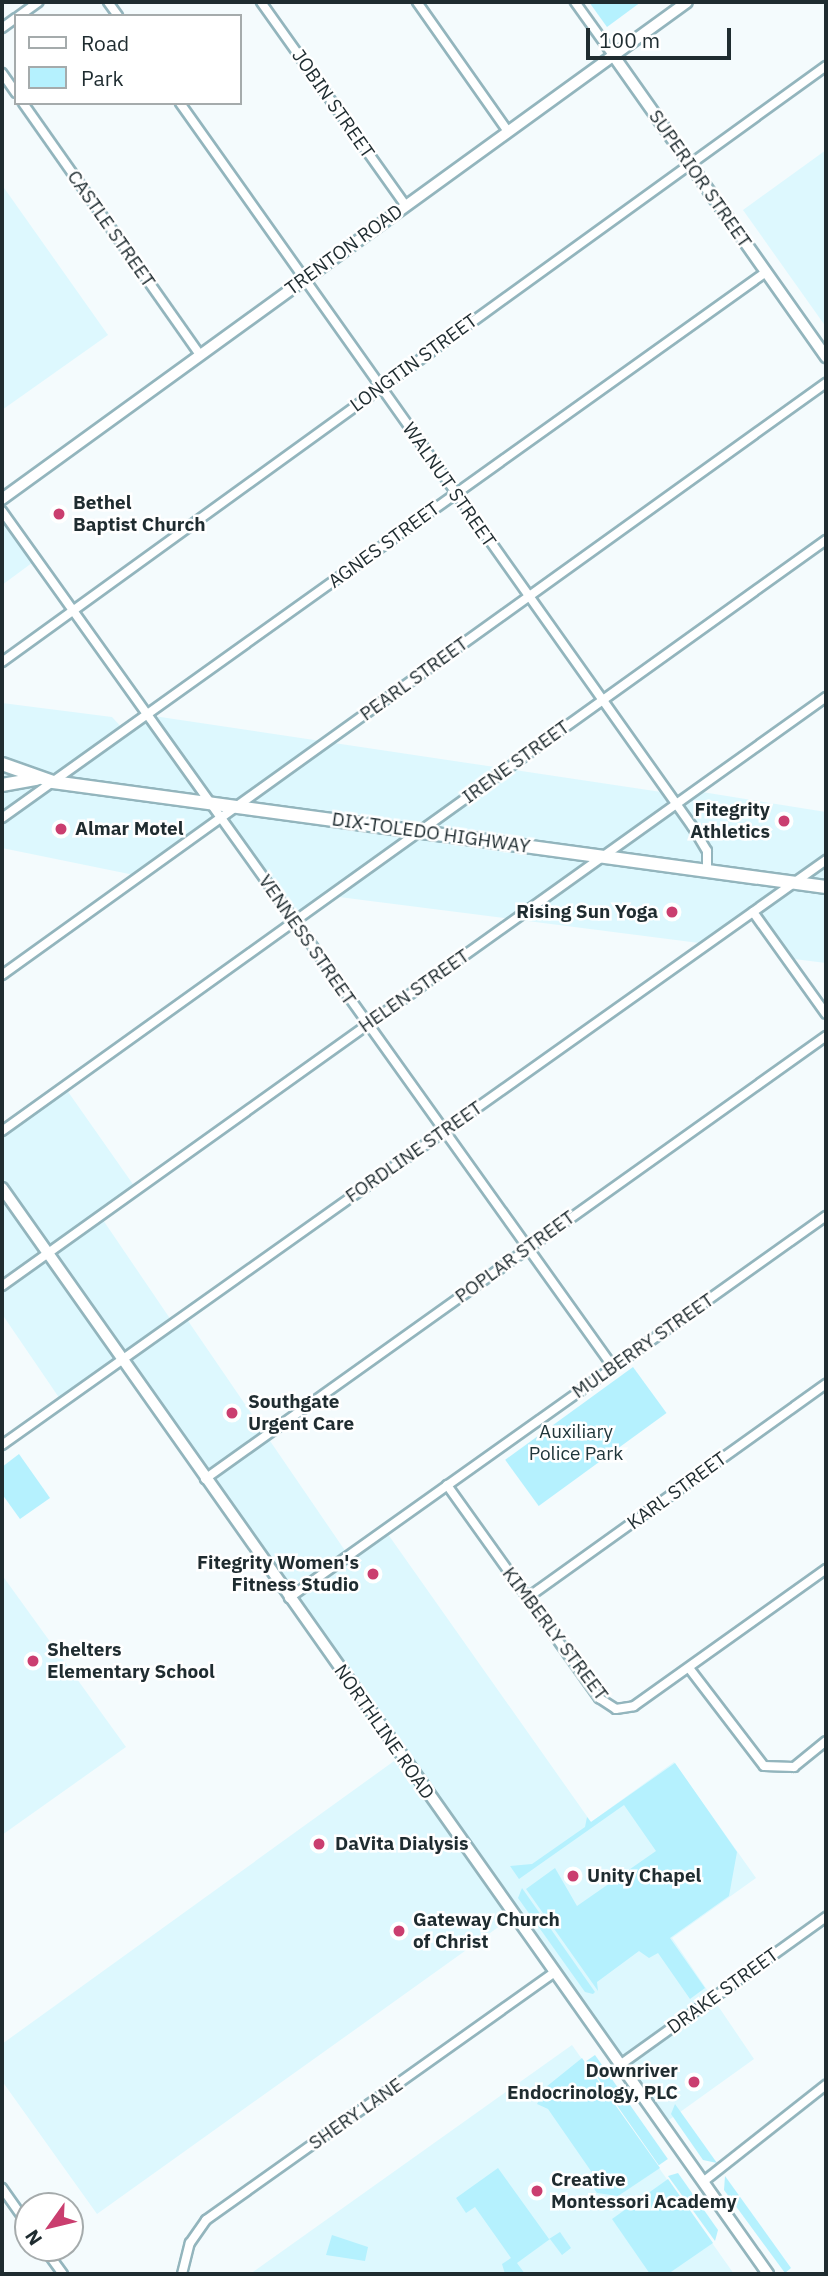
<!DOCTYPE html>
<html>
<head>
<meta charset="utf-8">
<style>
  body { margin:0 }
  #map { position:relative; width:828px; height:2276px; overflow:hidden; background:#f4fbfd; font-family:"IBM Plex Sans",sans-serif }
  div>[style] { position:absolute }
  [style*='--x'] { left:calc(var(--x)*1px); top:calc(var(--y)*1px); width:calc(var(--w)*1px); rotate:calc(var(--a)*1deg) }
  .built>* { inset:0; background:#ddf8fe }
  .green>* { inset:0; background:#b5f1fe; transform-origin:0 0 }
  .roads { filter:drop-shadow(2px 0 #93b5bd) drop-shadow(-2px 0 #93b5bd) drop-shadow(0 2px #93b5bd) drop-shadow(0 -2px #93b5bd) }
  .minor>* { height:8px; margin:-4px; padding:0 4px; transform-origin:4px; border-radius:4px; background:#fff }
  .tertiary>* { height:10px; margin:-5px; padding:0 5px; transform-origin:5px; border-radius:5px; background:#fff }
  .secondary>* { height:10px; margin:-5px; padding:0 5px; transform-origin:5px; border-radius:5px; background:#fff }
  .primary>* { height:12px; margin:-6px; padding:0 6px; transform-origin:6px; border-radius:6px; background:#fff }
  .dots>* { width:19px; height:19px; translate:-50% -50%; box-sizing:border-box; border:4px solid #fff; border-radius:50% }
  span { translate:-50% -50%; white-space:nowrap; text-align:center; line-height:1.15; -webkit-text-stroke:5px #fff; paint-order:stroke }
  .street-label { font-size:19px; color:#1f2c30 }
  .poi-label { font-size:19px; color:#1f2c30; font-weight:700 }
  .left { translate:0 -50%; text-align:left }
  .right { translate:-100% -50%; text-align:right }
  .park-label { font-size:19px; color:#20363b }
  .frame { position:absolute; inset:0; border:4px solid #1f2c30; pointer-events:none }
  .legend { position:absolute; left:14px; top:14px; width:228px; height:91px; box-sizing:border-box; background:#fff; border:2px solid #a5abac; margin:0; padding:9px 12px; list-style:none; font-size:21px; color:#1f2c30 }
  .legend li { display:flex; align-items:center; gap:14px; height:35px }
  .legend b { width:35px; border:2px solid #a5abac }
  .north { position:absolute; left:14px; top:2192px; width:70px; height:70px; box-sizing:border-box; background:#fff; border:2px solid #a5abac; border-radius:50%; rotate:236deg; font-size:19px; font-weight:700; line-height:28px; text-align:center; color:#1f2c30 }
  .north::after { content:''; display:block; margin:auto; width:24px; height:32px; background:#ca3e6f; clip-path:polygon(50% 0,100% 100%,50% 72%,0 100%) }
  .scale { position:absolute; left:586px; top:28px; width:145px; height:32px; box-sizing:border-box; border:4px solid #1f2c30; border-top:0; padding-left:9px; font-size:21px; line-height:24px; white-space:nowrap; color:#1f2c30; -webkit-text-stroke:5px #fff; paint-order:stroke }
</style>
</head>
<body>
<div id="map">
  <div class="built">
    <div style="clip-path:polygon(826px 150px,826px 327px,743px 210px)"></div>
    <div style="clip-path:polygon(2px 185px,108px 335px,2px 410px)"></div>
    <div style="clip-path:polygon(2px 511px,36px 560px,2px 585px)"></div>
    <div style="clip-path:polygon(2px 703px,112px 717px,125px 731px,147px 715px,668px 793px,676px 804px,696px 791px,826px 812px,826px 963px,786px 958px,753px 912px,707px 944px,331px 896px,294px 922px,220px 817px,139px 876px,2px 848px)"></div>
    <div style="clip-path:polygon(64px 1086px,137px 1190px,101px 1217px,173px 1323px,184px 1315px,348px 1555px,385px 1530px,591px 1822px,674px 1762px,756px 1878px,672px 1938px,754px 2059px,662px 2125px,514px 1916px,97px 2214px,2px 2081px,2px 2044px,401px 1756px,122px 1360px,62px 1402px,2px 1314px,2px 1131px)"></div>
    <div style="clip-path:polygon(2px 1575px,126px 1747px,2px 1835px)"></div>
    <div style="clip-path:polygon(572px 2045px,734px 2274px,250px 2274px)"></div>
  </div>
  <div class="green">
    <div style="clip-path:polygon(589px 2px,641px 2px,607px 27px)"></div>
    <div style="left:633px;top:1367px;width:57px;height:158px;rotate:54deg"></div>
    <div style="clip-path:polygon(19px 1454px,50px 1498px,20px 1519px,2px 1494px,2px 1467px)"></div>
    <div style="clip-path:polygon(675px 1763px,737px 1852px,729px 1896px,670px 1938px,705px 1988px,690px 1999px,658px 1953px,649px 1958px,639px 1951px,597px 1982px,598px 1991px,526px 1889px,555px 1868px,577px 1906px,656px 1851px,624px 1805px,519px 1879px,510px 1866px,532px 1864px,585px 1827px,587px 1817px,591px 1822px)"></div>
    <div style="clip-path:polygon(522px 1888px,595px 1992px,593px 1994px,585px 1992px,518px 1898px)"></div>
    <div style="left:595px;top:2055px;width:127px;height:11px;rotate:55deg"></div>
    <div style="clip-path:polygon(582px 2058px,660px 2168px,618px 2196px,597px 2193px,588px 2180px,593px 2174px,548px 2109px,537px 2104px,546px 2087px)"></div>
    <div style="clip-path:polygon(675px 2104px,717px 2163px,703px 2160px,671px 2114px)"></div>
    <div style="clip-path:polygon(498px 2168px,549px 2239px,560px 2232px,571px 2248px,562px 2255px,550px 2239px,517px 2263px,525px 2274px,505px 2274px,502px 2264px,511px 2258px,475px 2207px,466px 2213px,456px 2198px)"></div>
    <div style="clip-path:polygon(678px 2173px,718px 2230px,715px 2241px,668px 2176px)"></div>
    <div style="clip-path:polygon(725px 2176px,791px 2268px,785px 2273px,724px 2190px)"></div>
    <div style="clip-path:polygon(668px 2179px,713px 2243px,668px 2274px,650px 2274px,612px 2219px)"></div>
    <div style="clip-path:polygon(332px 2235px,368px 2247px,365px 2261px,326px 2255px)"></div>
  </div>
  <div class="roads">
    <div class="minor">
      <div style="--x:108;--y:2;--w:17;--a:54"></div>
      <div style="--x:261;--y:2;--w:249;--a:54.6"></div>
      <div style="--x:417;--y:2;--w:156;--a:54.9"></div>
      <div style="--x:575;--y:2;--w:65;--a:54.4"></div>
      <div style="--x:19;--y:16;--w:24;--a:-36"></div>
      <div style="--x:2;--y:28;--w:17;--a:-36"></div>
      <div style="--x:2;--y:73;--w:24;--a:55"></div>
      <div style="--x:23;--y:103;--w:308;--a:54.9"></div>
      <div style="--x:180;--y:103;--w:886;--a:54.7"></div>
      <div style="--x:692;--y:826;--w:29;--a:59"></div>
      <div style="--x:707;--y:851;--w:19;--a:90"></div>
      <div style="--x:2;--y:511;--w:1052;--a:54.48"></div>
      <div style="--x:2;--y:662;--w:1017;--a:-35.88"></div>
      <div style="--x:2;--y:818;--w:939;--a:-35.55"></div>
      <div style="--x:753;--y:912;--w:125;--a:54.4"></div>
      <div style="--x:2;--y:975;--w:1015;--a:-35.7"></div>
      <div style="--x:2;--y:1131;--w:1014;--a:-35.65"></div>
      <div style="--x:2;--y:1286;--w:1013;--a:-35.56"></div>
      <div style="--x:2;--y:1445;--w:1011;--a:-35.37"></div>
      <div style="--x:205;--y:1479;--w:763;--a:-35.5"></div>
      <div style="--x:447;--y:1485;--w:262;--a:54.5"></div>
      <div style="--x:599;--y:1698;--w:20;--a:33"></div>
      <div style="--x:616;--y:1709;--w:18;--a:-9"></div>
      <div style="--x:634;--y:1706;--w:236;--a:-35.5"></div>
      <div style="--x:289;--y:1598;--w:659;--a:-35.43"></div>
      <div style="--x:527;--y:1598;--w:368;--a:-35.6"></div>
      <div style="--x:689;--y:1668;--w:123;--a:52.6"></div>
      <div style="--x:764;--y:1766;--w:30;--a:2"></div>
      <div style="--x:794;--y:1767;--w:41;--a:-39.1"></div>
      <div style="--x:620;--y:2065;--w:254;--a:-35.7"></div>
      <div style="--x:703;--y:2182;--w:157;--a:-38.3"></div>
      <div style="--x:2;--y:2188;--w:45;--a:54.9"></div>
      <div style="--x:44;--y:2248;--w:32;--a:54"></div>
      <div style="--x:182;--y:2274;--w:32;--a:-76"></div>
      <div style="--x:190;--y:2243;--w:28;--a:-55"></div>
      <div style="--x:206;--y:2220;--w:428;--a:-35.4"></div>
    </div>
    <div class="tertiary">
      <div style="--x:613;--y:55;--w:370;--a:54.8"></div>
      <div style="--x:2;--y:499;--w:846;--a:-35.96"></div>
    </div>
    <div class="secondary">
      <div style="--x:2;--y:1188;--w:1329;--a:54.8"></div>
    </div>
    <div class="primary">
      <div style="--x:2;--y:764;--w:54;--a:19.4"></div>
      <div style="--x:53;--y:782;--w:780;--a:7.74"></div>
      <div style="--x:2;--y:785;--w:35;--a:-10"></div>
    </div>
  </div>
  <div class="dots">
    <div style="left:59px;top:514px;background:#ca3e6f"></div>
    <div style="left:784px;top:821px;background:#ca3e6f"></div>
    <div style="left:61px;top:829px;background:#ca3e6f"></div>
    <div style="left:672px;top:912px;background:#ca3e6f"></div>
    <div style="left:232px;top:1413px;background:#ca3e6f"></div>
    <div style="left:373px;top:1574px;background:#ca3e6f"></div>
    <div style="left:33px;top:1661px;background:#ca3e6f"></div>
    <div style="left:319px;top:1844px;background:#ca3e6f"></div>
    <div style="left:573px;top:1876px;background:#ca3e6f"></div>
    <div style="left:399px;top:1931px;background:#ca3e6f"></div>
    <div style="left:694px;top:2082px;background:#ca3e6f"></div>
    <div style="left:537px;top:2191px;background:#ca3e6f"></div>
  </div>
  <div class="street-label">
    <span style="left:333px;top:104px;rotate:55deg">JOBIN STREET</span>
    <span style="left:700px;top:179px;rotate:55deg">SUPERIOR STREET</span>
    <span style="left:111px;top:229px;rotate:55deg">CASTLE STREET</span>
    <span style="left:344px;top:250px;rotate:-36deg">TRENTON ROAD</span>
    <span style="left:414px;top:363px;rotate:-36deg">LONGTIN STREET</span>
    <span style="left:449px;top:485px;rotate:55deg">WALNUT STREET</span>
    <span style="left:384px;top:545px;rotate:-36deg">AGNES STREET</span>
    <span style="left:414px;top:679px;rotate:-36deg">PEARL STREET</span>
    <span style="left:516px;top:762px;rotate:-36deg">IRENE STREET</span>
    <span style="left:431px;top:833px;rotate:8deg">DIX-TOLEDO HIGHWAY</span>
    <span style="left:307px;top:940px;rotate:55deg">VENNESS STREET</span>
    <span style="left:414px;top:991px;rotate:-35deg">HELEN STREET</span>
    <span style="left:414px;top:1152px;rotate:-35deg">FORDLINE STREET</span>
    <span style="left:515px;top:1257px;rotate:-36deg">POPLAR STREET</span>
    <span style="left:643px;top:1346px;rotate:-35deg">MULBERRY STREET</span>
    <span style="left:677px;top:1491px;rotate:-36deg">KARL STREET</span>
    <span style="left:555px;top:1634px;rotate:53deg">KIMBERLY STREET</span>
    <span style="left:384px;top:1732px;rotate:55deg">NORTHLINE ROAD</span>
    <span style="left:723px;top:1991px;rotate:-36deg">DRAKE STREET</span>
    <span style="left:356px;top:2114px;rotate:-35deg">SHERY LANE</span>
  </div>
  <div class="poi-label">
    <span class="left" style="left:73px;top:514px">Bethel<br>Baptist Church</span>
    <span class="right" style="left:770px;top:821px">Fitegrity<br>Athletics</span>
    <span class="left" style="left:75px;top:829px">Almar Motel</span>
    <span class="right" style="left:658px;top:912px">Rising Sun Yoga</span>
    <span class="left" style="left:248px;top:1413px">Southgate<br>Urgent Care</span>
    <span class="right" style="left:359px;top:1574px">Fitegrity Women's<br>Fitness Studio</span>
    <span class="left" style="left:47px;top:1661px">Shelters<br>Elementary School</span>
    <span class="left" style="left:335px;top:1844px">DaVita Dialysis</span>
    <span class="left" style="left:587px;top:1876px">Unity Chapel</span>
    <span class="left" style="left:413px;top:1931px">Gateway Church<br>of Christ</span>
    <span class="right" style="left:678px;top:2082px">Downriver<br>Endocrinology, PLC</span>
    <span class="left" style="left:551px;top:2191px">Creative<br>Montessori Academy</span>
  </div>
  <div class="park-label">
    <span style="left:576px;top:1443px">Auxiliary<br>Police Park</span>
  </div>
  <div class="frame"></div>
  <ul class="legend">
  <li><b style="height:9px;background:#fff"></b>Road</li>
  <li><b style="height:19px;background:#b5f1fe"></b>Park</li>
  </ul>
  <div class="north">N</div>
  <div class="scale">100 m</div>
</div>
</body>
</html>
